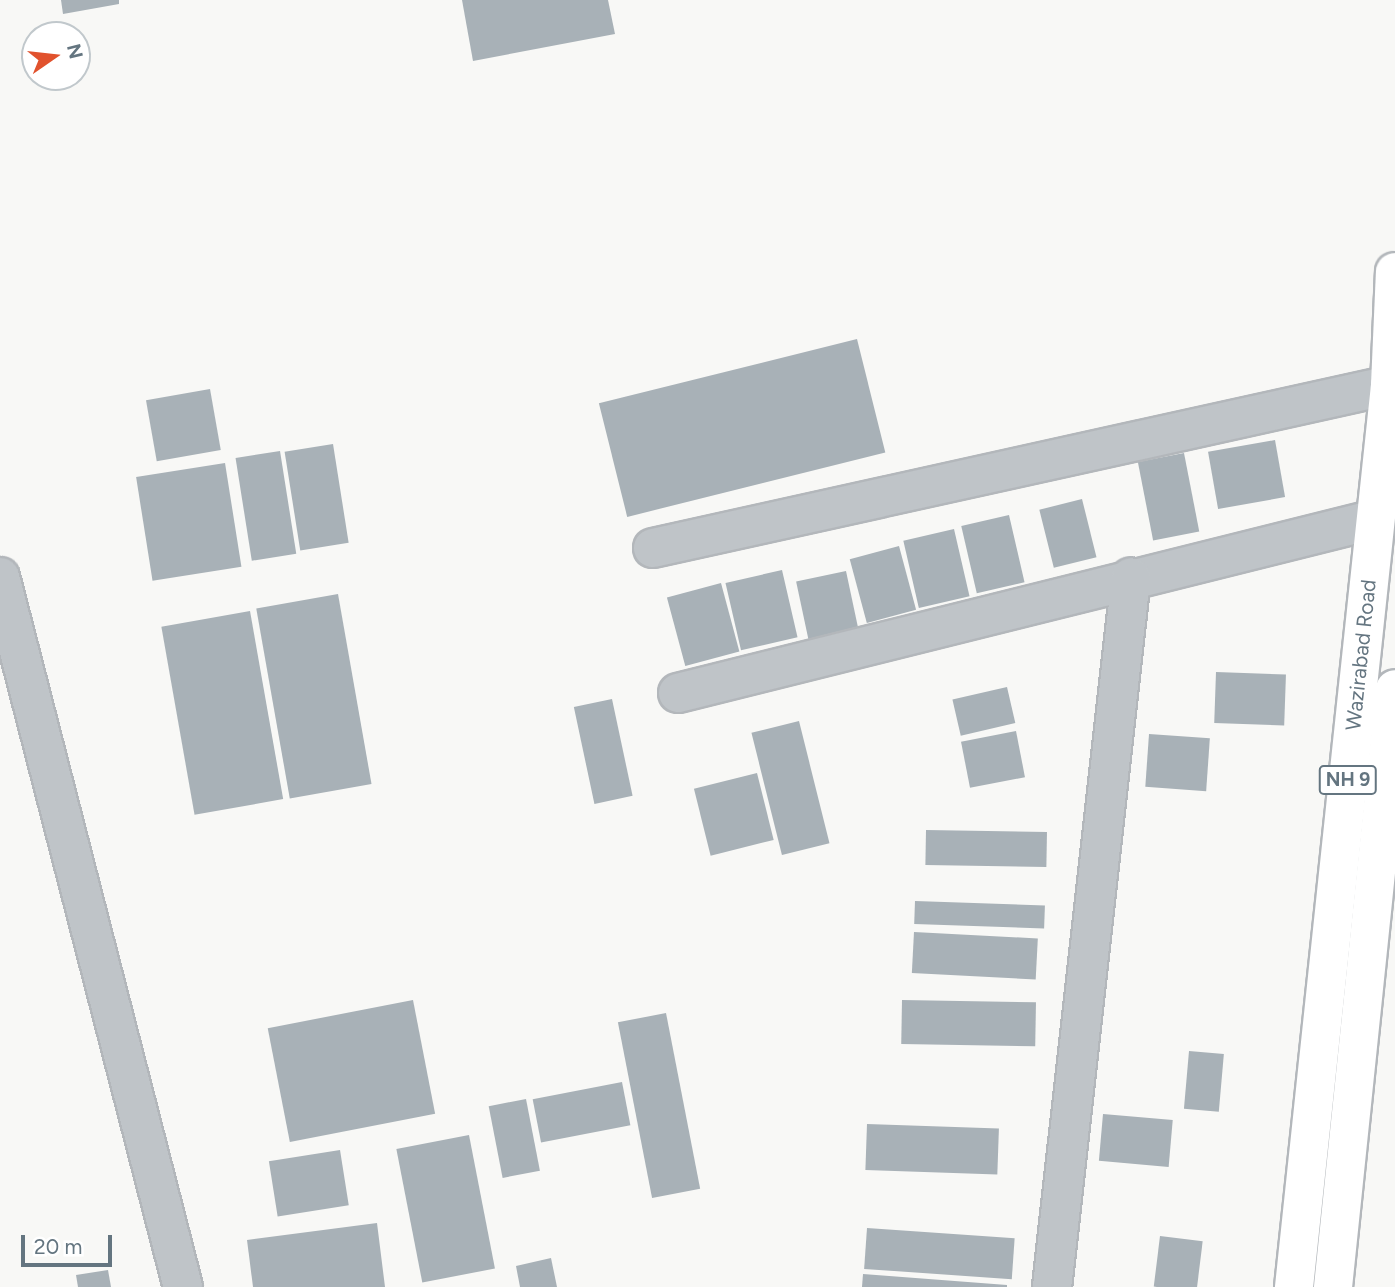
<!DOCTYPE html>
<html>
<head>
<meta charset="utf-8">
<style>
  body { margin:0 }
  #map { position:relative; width:1395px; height:1287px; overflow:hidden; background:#f8f8f6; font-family:Figtree,sans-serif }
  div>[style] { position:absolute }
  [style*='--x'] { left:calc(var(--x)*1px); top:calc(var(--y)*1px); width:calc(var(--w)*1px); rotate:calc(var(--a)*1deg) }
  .building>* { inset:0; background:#a8b1b7; transform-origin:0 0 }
  .roads { filter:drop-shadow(2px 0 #b3b7bb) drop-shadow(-2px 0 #b3b7bb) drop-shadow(0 2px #b3b7bb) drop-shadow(0 -2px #b3b7bb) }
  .minor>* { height:38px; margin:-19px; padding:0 19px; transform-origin:19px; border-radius:19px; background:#bfc4c8 }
  .highway>* { height:38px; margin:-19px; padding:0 19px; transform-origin:19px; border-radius:19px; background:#fff }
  span { translate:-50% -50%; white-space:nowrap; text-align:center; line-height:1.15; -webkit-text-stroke:7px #fff; paint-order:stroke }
  .shield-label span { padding:2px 5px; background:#fff; border:2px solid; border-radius:5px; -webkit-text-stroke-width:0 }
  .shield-label { font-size:19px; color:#647580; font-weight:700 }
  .street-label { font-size:21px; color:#647580 }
  .north { position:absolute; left:21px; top:21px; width:70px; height:70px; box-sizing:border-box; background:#fff; border:2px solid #c1c8cc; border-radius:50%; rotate:76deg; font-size:19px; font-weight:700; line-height:28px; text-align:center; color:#647580 }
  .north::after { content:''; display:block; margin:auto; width:24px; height:32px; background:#e1522d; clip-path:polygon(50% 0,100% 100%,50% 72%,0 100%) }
  .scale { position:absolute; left:21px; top:1235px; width:91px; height:32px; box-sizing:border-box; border:4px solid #647580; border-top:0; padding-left:9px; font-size:21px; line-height:24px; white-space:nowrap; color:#647580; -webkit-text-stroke:5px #fff; paint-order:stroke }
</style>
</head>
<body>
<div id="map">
  <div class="building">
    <div style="clip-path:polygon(61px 0,119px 0,119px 4px,63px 14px)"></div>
    <div style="clip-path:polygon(462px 0,608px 0,615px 34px,473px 61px)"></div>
    <div style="left:857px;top:339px;width:117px;height:266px;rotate:76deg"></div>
    <div style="left:210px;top:389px;width:62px;height:65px;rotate:80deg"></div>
    <div style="left:1275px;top:440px;width:58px;height:68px;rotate:80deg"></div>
    <div style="left:333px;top:444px;width:100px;height:49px;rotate:81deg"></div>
    <div style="left:280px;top:451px;width:104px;height:45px;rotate:81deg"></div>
    <div style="left:1184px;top:453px;width:80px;height:47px;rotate:79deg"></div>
    <div style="left:225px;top:463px;width:105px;height:90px;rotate:81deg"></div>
    <div style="left:1082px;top:499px;width:60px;height:44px;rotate:76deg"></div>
    <div style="left:1009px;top:515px;width:69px;height:49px;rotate:77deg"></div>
    <div style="left:954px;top:529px;width:69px;height:52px;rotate:77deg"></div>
    <div style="left:899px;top:546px;width:66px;height:51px;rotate:75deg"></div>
    <div style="left:782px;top:570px;width:69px;height:58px;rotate:77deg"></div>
    <div style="left:846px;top:571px;width:69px;height:51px;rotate:78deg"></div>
    <div style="left:721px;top:583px;width:71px;height:56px;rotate:75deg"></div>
    <div style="left:338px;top:594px;width:193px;height:83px;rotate:80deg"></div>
    <div style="left:250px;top:611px;width:191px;height:90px;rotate:80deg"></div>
    <div style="left:1216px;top:672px;width:70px;height:51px;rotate:2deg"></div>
    <div style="left:1007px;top:687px;width:37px;height:56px;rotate:77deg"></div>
    <div style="left:612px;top:699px;width:99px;height:39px;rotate:78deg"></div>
    <div style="left:799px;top:721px;width:126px;height:49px;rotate:76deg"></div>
    <div style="left:1016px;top:731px;width:47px;height:56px;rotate:79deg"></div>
    <div style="left:1149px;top:734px;width:61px;height:53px;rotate:4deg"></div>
    <div style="left:757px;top:773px;width:69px;height:65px;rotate:76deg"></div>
    <div style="left:926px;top:830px;width:121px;height:35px;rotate:1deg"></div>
    <div style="left:915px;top:901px;width:130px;height:23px;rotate:2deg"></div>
    <div style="left:914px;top:932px;width:124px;height:41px;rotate:3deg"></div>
    <div style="left:413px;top:1000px;width:116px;height:148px;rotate:79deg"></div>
    <div style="left:902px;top:1000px;width:134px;height:44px;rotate:1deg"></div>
    <div style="left:666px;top:1013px;width:179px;height:49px;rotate:79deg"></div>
    <div style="left:1189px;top:1051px;width:35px;height:58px;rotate:5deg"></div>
    <div style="left:622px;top:1082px;width:44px;height:91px;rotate:79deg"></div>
    <div style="left:526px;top:1099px;width:73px;height:38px;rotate:79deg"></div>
    <div style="left:1103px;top:1114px;width:70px;height:47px;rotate:5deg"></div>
    <div style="left:867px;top:1124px;width:132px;height:46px;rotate:2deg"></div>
    <div style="left:469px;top:1135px;width:136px;height:74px;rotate:79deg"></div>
    <div style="left:340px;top:1150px;width:56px;height:72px;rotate:81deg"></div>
    <div style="clip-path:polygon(377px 1223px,385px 1287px,253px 1287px,247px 1240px)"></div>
    <div style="left:867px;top:1228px;width:148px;height:41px;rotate:4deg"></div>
    <div style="left:1160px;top:1236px;width:43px;height:51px;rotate:7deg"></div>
    <div style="clip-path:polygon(551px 1258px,557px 1287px,520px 1287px,516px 1266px)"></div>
    <div style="clip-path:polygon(108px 1270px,111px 1287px,78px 1287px,76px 1275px)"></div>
    <div style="clip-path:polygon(863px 1274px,1007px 1285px,1007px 1287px,862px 1287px)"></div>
  </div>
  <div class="roads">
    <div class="minor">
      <div style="--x:653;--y:548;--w:755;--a:-12.47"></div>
      <div style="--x:0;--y:577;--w:733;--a:75.55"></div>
      <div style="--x:678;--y:693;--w:719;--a:-14"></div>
      <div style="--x:1052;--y:1287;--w:714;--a:-83.65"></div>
    </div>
    <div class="highway">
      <div style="--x:1294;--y:1287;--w:907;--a:-83.92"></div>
      <div style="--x:1390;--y:385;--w:113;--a:-87.5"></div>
      <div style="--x:1333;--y:1287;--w:601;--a:-84.08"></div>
    </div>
  </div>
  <div class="shield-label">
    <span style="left:1348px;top:780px">NH 9</span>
  </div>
  <div class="street-label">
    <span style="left:1361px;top:655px;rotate:-84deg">Wazirabad Road</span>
  </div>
  <div class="north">N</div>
  <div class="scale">20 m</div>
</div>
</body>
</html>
